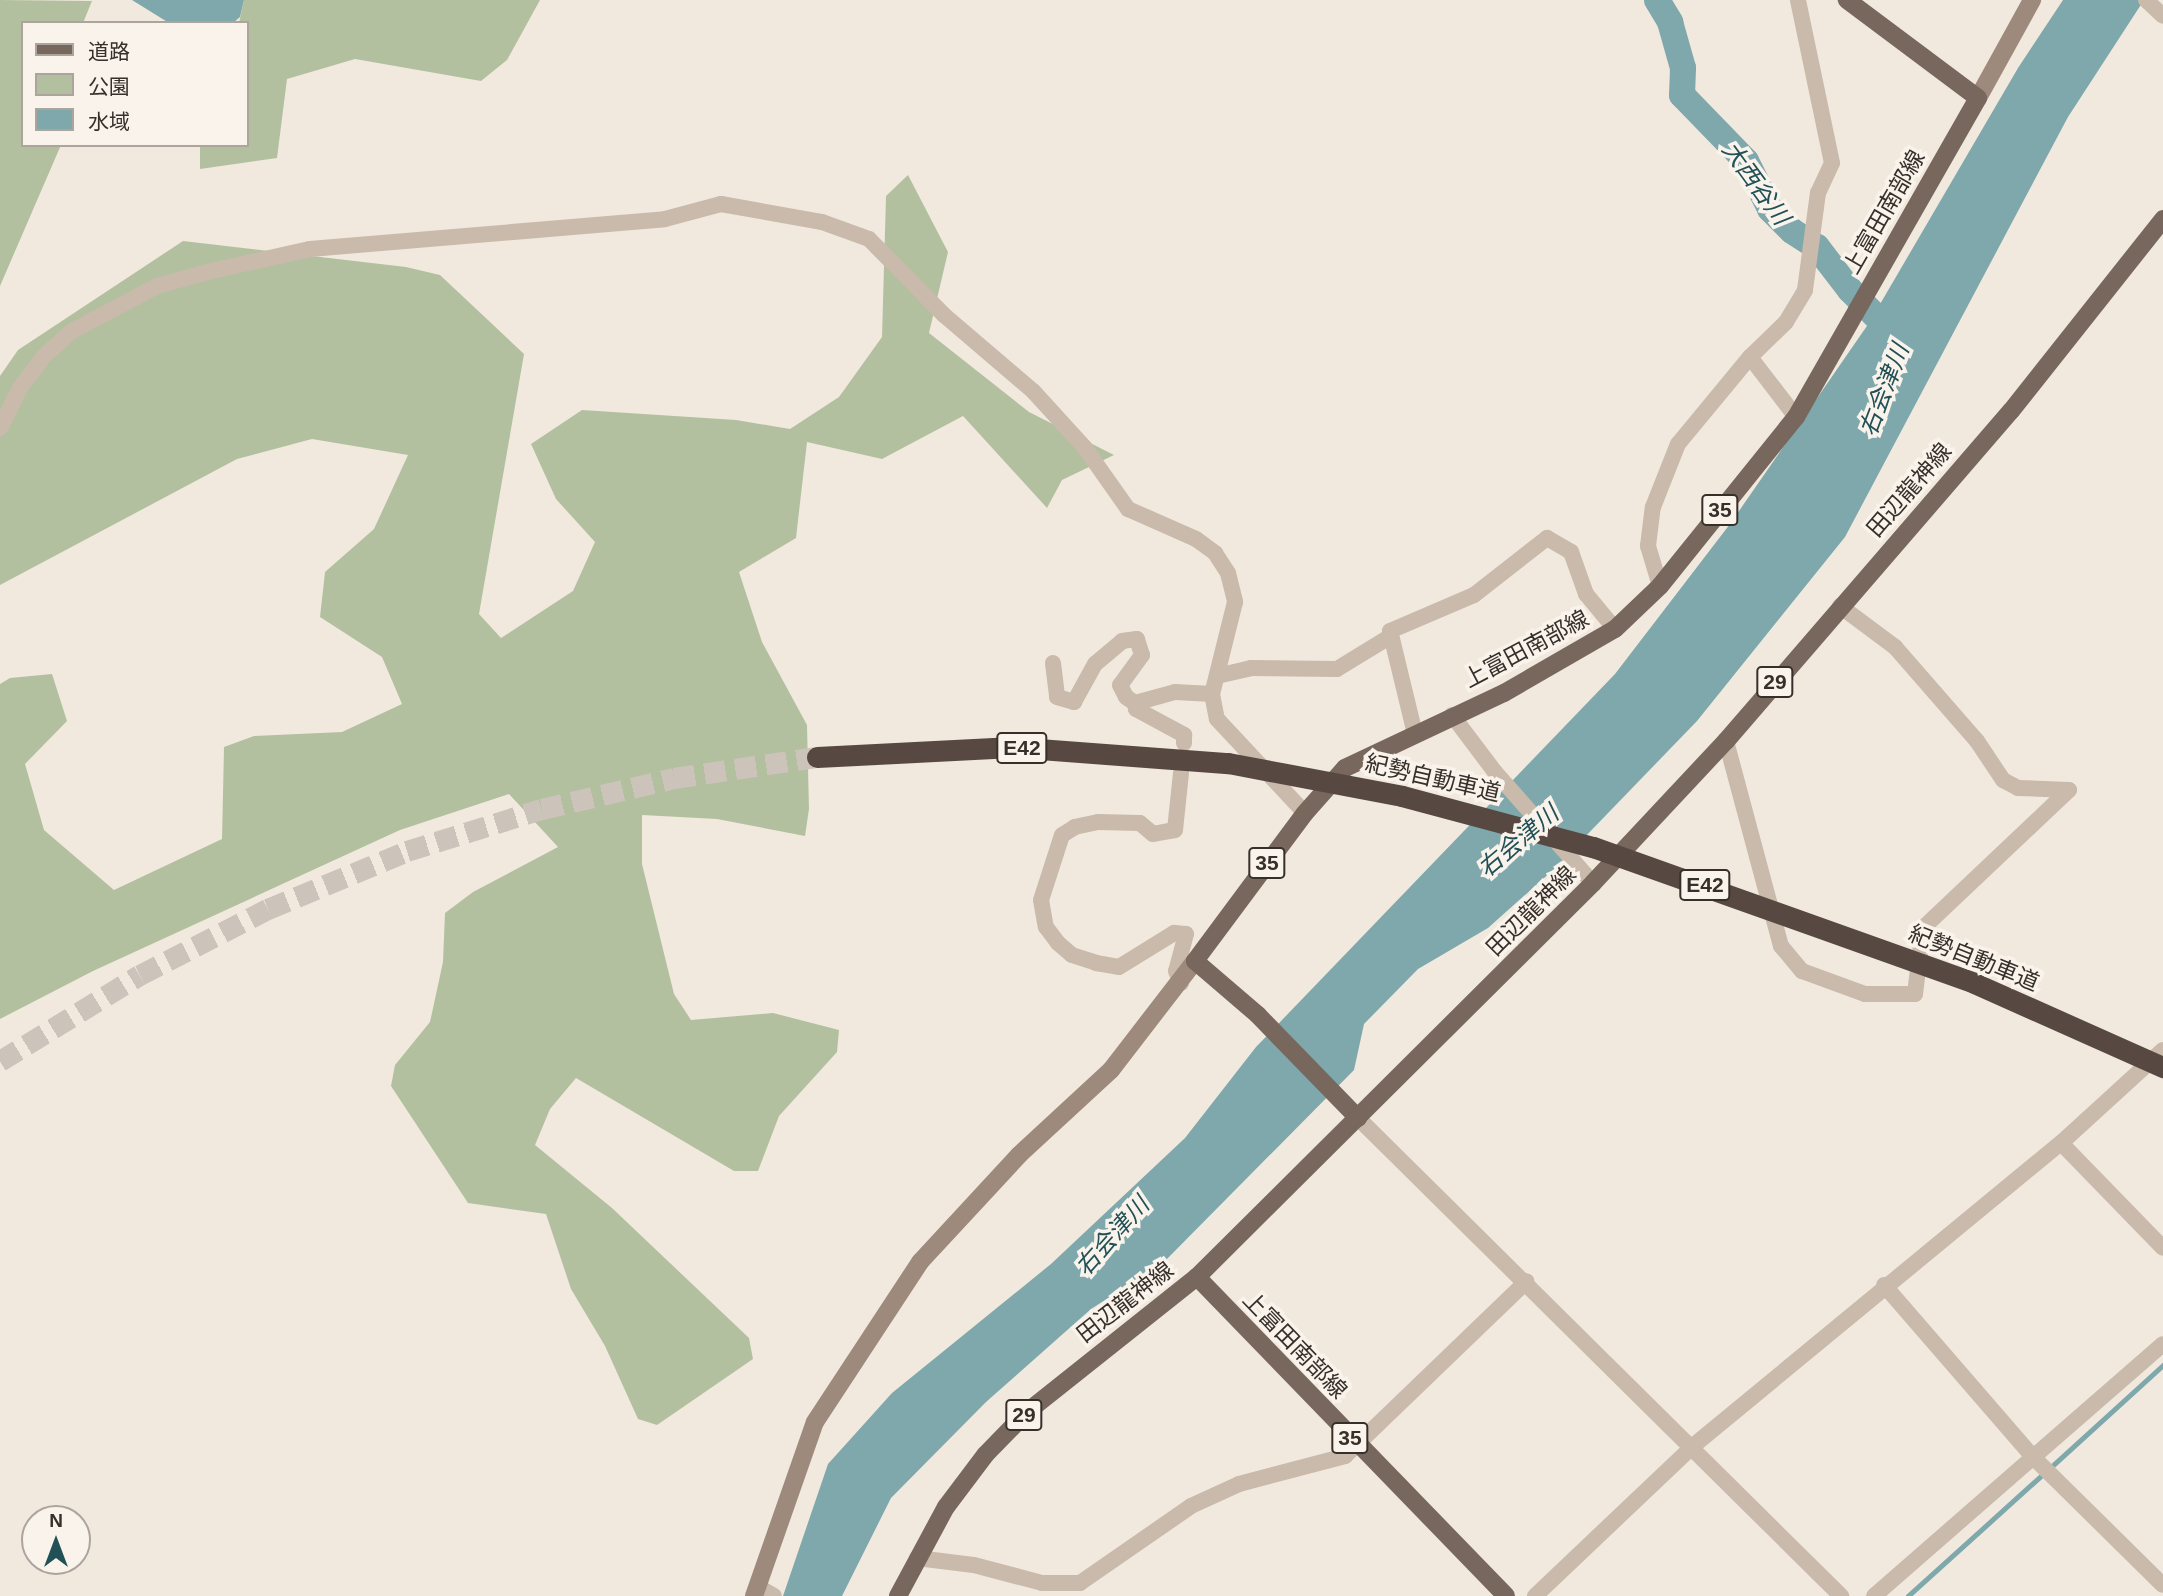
<!DOCTYPE html>
<html>
<head>
<meta charset="utf-8">
<style>
  body { margin:0 }
  #map { position:relative; width:2163px; height:1596px; overflow:hidden; background:#f1e9de; font-family:Helvetica,"Noto Sans JP",sans-serif }
  div>[style] { position:absolute }
  [style*='--x'] { left:calc(var(--x)*1px); top:calc(var(--y)*1px); width:calc(var(--w)*1px); rotate:calc(var(--a)*1deg) }
  .green>* { inset:0; background:#b3c09f }
  .water>* { inset:0; background:#7fa8ad }
  .stream>* { height:4.5px; margin:-2.25px; padding:0 2.25px; transform-origin:2.25px; border-radius:2.25px; background:#7fa8ad }
  .river>* { height:26px; margin:-13px; padding:0 13px; transform-origin:13px; border-radius:13px; background:#7fa8ad }
  .highway-tunnel>* { height:21px; margin-top:-10.5px; transform-origin:0; background:repeating-linear-gradient(90deg,#ccc4ba 0 21px,transparent 0 31px) }
  .street>* { height:16px; margin:-8px; padding:0 8px; transform-origin:8px; border-radius:8px; background:#c9baab }
  .secondary>* { height:18px; margin:-9px; padding:0 9px; transform-origin:9px; border-radius:9px; background:#9d8a7c }
  .primary>* { height:18px; margin:-9px; padding:0 9px; transform-origin:9px; border-radius:9px; background:#78675c }
  .highway>* { height:21px; margin:-10.5px; padding:0 10.5px; transform-origin:10.5px; border-radius:10.5px; background:#574941 }
  .highway-bridge>* { height:21px; margin:-10.5px; padding:0 10.5px; transform-origin:10.5px; border-radius:10.5px; background:#574941 }
  span { translate:-50% -50%; white-space:nowrap; text-align:center; line-height:1.15; -webkit-text-stroke:7px #f9f3eb; paint-order:stroke }
  .shield-label span { padding:2px 5px; background:#f9f3eb; border:2px solid; border-radius:5px; -webkit-text-stroke-width:0 }
  .shield-label { font-size:21px; color:#372f2a; font-weight:700 }
  .street-label { font-size:23px; color:#372f2a }
  .water-label { font-size:24px; color:#215056; font-style:italic }
  .legend { position:absolute; left:21px; top:21px; width:228px; height:126px; box-sizing:border-box; background:#f9f3eb; border:2px solid #aba59e; margin:0; padding:9px 12px; list-style:none; font-size:21px; color:#372f2a }
  .legend li { display:flex; align-items:center; gap:14px; height:35px }
  .legend b { width:35px; border:2px solid #aba59e }
  .north { position:absolute; left:21px; top:1505px; width:70px; height:70px; box-sizing:border-box; background:#f9f3eb; border:2px solid #aba59e; border-radius:50%; rotate:0deg; font-size:19px; font-weight:700; line-height:28px; text-align:center; color:#372f2a }
  .north::after { content:''; display:block; margin:auto; width:24px; height:32px; background:#215056; clip-path:polygon(50% 0,100% 100%,50% 72%,0 100%) }
</style>
</head>
<body>
<div id="map">
  <div class="green">
    <div style="clip-path:polygon(0 0,92px 1px,83px 23px,23px 23px,23px 145px,61px 145px,0 286px)"></div>
    <div style="clip-path:polygon(244px 0,540px 0,507px 60px,481px 81px,355px 59px,287px 79px,277px 158px,200px 169px,200px 145px,247px 145px,247px 23px,239px 23px)"></div>
    <div style="clip-path:polygon(908px 175px,948px 252px,929px 333px,1029px 412px,1114px 455px,1062px 480px,1047px 508px,963px 416px,882px 459px,807px 442px,796px 538px,739px 572px,762px 642px,807px 725px,809px 809px,805px 836px,717px 819px,642px 815px,642px 864px,674px 994px,691px 1020px,773px 1013px,839px 1030px,837px 1052px,779px 1116px,758px 1171px,734px 1171px,576px 1078px,550px 1109px,535px 1145px,612px 1208px,749px 1338px,753px 1359px,657px 1425px,638px 1419px,605px 1346px,571px 1289px,546px 1214px,468px 1203px,391px 1086px,395px 1065px,430px 1022px,443px 962px,445px 913px,473px 892px,558px 847px,509px 794px,400px 830px,93px 971px,0 1019px,0 684px,10px 678px,52px 674px,67px 721px,25px 764px,44px 830px,114px 890px,222px 839px,224px 747px,254px 736px,342px 732px,402px 704px,382px 657px,320px 617px,325px 572px,374px 529px,408px 455px,312px 439px,237px 459px,0 585px,0 376px,18px 350px,183px 241px,406px 267px,440px 275px,524px 354px,479px 614px,501px 638px,573px 591px,595px 542px,556px 499px,531px 444px,582px 410px,736px 420px,790px 429px,839px 397px,882px 337px,886px 196px)"></div>
  </div>
  <div class="water">
    <div style="clip-path:polygon(132px 0,244px 0,240px 17px,233px 23px,169px 23px)"></div>
    <div style="clip-path:polygon(2063px 0,2144px 0,2068px 117px,1845px 537px,1697px 721px,1553px 870px,1488px 928px,1418px 969px,1364px 1024px,1354px 1070px,1162px 1264px,1091px 1309px,986px 1402px,891px 1498px,842px 1596px,783px 1596px,828px 1464px,892px 1393px,1051px 1264px,1185px 1138px,1256px 1047px,1615px 674px,1730px 524px,1869px 323px,2018px 68px)"></div>
  </div>
  <div class="stream">
    <div style="--x:2050;--y:1468;--w:153;--a:-42.3"></div>
    <div style="--x:1908;--y:1596;--w:182;--a:-42.1"></div>
  </div>
  <div class="river">
    <div style="--x:1657;--y:0;--w:26;--a:59"></div>
    <div style="--x:1670;--y:22;--w:48;--a:74.2"></div>
    <div style="--x:1683;--y:68;--w:27;--a:92"></div>
    <div style="--x:1682;--y:95;--w:92;--a:45.9"></div>
    <div style="--x:1746;--y:161;--w:54;--a:63.4"></div>
    <div style="--x:1770;--y:209;--w:31;--a:45"></div>
    <div style="--x:1792;--y:231;--w:30;--a:33"></div>
    <div style="--x:1817;--y:247;--w:54;--a:52.5"></div>
    <div style="--x:1850;--y:290;--w:70;--a:45.6"></div>
  </div>
  <div class="highway-tunnel">
    <div style="--x:0;--y:1061;--w:164;--a:-31.6"></div>
    <div style="--x:140;--y:975;--w:144;--a:-27.3"></div>
    <div style="--x:268;--y:909;--w:151;--a:-22.6"></div>
    <div style="--x:407;--y:851;--w:141;--a:-17.3"></div>
    <div style="--x:542;--y:809;--w:136;--a:-13.2"></div>
    <div style="--x:674;--y:778;--w:145;--a:-8.4"></div>
  </div>
  <div class="street">
    <div style="--x:2146;--y:0;--w:23;--a:43"></div>
    <div style="--x:1750;--y:357;--w:76;--a:52.5"></div>
    <div style="--x:0;--y:428;--w:45;--a:-63.4"></div>
    <div style="--x:20;--y:388;--w:39;--a:-53"></div>
    <div style="--x:43;--y:357;--w:39;--a:-42"></div>
    <div style="--x:72;--y:331;--w:96;--a:-27.9"></div>
    <div style="--x:157;--y:286;--w:56;--a:-15.5"></div>
    <div style="--x:211;--y:271;--w:101;--a:-12.5"></div>
    <div style="--x:310;--y:249;--w:356;--a:-4.8"></div>
    <div style="--x:665;--y:219;--w:58;--a:-15"></div>
    <div style="--x:721;--y:204;--w:103;--a:10.1"></div>
    <div style="--x:822;--y:222;--w:50;--a:19.9"></div>
    <div style="--x:869;--y:239;--w:107;--a:45.4"></div>
    <div style="--x:944;--y:315;--w:117;--a:40.5"></div>
    <div style="--x:1033;--y:391;--w:77;--a:47.6"></div>
    <div style="--x:1085;--y:448;--w:75;--a:54.8"></div>
    <div style="--x:1128;--y:509;--w:74;--a:23.8"></div>
    <div style="--x:1196;--y:539;--w:24;--a:36"></div>
    <div style="--x:1215;--y:553;--w:24;--a:57"></div>
    <div style="--x:1228;--y:573;--w:30;--a:76"></div>
    <div style="--x:1235;--y:602;--w:95;--a:104"></div>
    <div style="--x:1212;--y:694;--w:25;--a:79"></div>
    <div style="--x:1217;--y:719;--w:129;--a:46.9"></div>
    <div style="--x:1660;--y:586;--w:42;--a:-106.7"></div>
    <div style="--x:1648;--y:546;--w:39;--a:-83"></div>
    <div style="--x:1653;--y:507;--w:68;--a:-68.4"></div>
    <div style="--x:1678;--y:444;--w:113;--a:-50.4"></div>
    <div style="--x:1750;--y:357;--w:50;--a:-44.2"></div>
    <div style="--x:1786;--y:322;--w:37;--a:-59"></div>
    <div style="--x:1805;--y:290;--w:98;--a:-82.4"></div>
    <div style="--x:1818;--y:193;--w:33;--a:-65"></div>
    <div style="--x:1832;--y:163;--w:167;--a:-101.8"></div>
    <div style="--x:1840;--y:606;--w:69;--a:36.7"></div>
    <div style="--x:1895;--y:647;--w:125;--a:48.9"></div>
    <div style="--x:1977;--y:741;--w:47;--a:56.3"></div>
    <div style="--x:2003;--y:780;--w:17;--a:28"></div>
    <div style="--x:2018;--y:788;--w:51;--a:2.2"></div>
    <div style="--x:1053;--y:663;--w:34;--a:83"></div>
    <div style="--x:1057;--y:697;--w:18;--a:16"></div>
    <div style="--x:1074;--y:702;--w:43;--a:-61.1"></div>
    <div style="--x:1095;--y:664;--w:35;--a:-40"></div>
    <div style="--x:1122;--y:641;--w:15;--a:-8"></div>
    <div style="--x:1137;--y:639;--w:17;--a:73"></div>
    <div style="--x:1142;--y:655;--w:37;--a:126"></div>
    <div style="--x:1120;--y:685;--w:13;--a:63"></div>
    <div style="--x:1126;--y:697;--w:11;--a:34"></div>
    <div style="--x:1135;--y:703;--w:41;--a:-15.4"></div>
    <div style="--x:1175;--y:692;--w:37;--a:3"></div>
    <div style="--x:1217;--y:676;--w:35;--a:-13"></div>
    <div style="--x:1251;--y:668;--w:86;--a:0.7"></div>
    <div style="--x:1337;--y:669;--w:63;--a:-31.4"></div>
    <div style="--x:1135;--y:703;--w:6;--a:81"></div>
    <div style="--x:1136;--y:709;--w:55;--a:28.4"></div>
    <div style="--x:1184;--y:735;--w:8;--a:90"></div>
    <div style="--x:1452;--y:715;--w:71;--a:53"></div>
    <div style="--x:1495;--y:772;--w:148;--a:48.6"></div>
    <div style="--x:1415;--y:734;--w:106;--a:-103.6"></div>
    <div style="--x:1390;--y:631;--w:91;--a:-23.2"></div>
    <div style="--x:1474;--y:595;--w:93;--a:-38"></div>
    <div style="--x:1547;--y:538;--w:28;--a:30"></div>
    <div style="--x:1571;--y:552;--w:45;--a:70.3"></div>
    <div style="--x:1586;--y:594;--w:45;--a:50.4"></div>
    <div style="--x:1726;--y:741;--w:212;--a:75"></div>
    <div style="--x:1781;--y:946;--w:33;--a:50"></div>
    <div style="--x:1802;--y:971;--w:67;--a:20.1"></div>
    <div style="--x:1865;--y:994;--w:50;--a:0"></div>
    <div style="--x:1915;--y:994;--w:66;--a:-83.1"></div>
    <div style="--x:1923;--y:928;--w:201;--a:-43.4"></div>
    <div style="--x:1181;--y:773;--w:57;--a:96"></div>
    <div style="--x:1175;--y:830;--w:22;--a:170"></div>
    <div style="--x:1153;--y:834;--w:17;--a:-140"></div>
    <div style="--x:1140;--y:823;--w:42;--a:-178.6"></div>
    <div style="--x:1098;--y:822;--w:24;--a:168"></div>
    <div style="--x:1075;--y:827;--w:15;--a:148"></div>
    <div style="--x:1062;--y:835;--w:68;--a:107.9"></div>
    <div style="--x:1041;--y:900;--w:27;--a:80"></div>
    <div style="--x:1046;--y:927;--w:20;--a:53"></div>
    <div style="--x:1058;--y:943;--w:18;--a:41"></div>
    <div style="--x:1072;--y:955;--w:25;--a:18"></div>
    <div style="--x:1096;--y:963;--w:23;--a:10"></div>
    <div style="--x:1119;--y:967;--w:65;--a:-31.7"></div>
    <div style="--x:1174;--y:933;--w:12;--a:5"></div>
    <div style="--x:1186;--y:934;--w:38;--a:105"></div>
    <div style="--x:1176;--y:971;--w:13;--a:67"></div>
    <div style="--x:1358;--y:1118;--w:680;--a:44.7"></div>
    <div style="--x:2061;--y:1143;--w:146;--a:45.8"></div>
    <div style="--x:1884;--y:1285;--w:228;--a:49.1"></div>
    <div style="--x:2033;--y:1457;--w:182;--a:44.6"></div>
    <div style="--x:917;--y:1558;--w:57;--a:7"></div>
    <div style="--x:974;--y:1565;--w:70;--a:14.8"></div>
    <div style="--x:1042;--y:1583;--w:38;--a:0"></div>
    <div style="--x:1080;--y:1583;--w:135;--a:-34.7"></div>
    <div style="--x:1191;--y:1506;--w:53;--a:-24.6"></div>
    <div style="--x:1239;--y:1484;--w:110;--a:-14.8"></div>
    <div style="--x:1345;--y:1456;--w:252;--a:-43.9"></div>
    <div style="--x:758;--y:1587;--w:18;--a:29"></div>
    <div style="--x:1535;--y:1596;--w:218;--a:-43.5"></div>
    <div style="--x:1693;--y:1446;--w:477;--a:-39.5"></div>
    <div style="--x:2061;--y:1143;--w:138;--a:-42.4"></div>
    <div style="--x:1874;--y:1596;--w:383;--a:-41.1"></div>
  </div>
  <div class="secondary">
    <div style="--x:1978;--y:98;--w:112;--a:-61.1"></div>
    <div style="--x:754;--y:1596;--w:184;--a:-70.7"></div>
    <div style="--x:815;--y:1422;--w:191;--a:-56.7"></div>
    <div style="--x:920;--y:1262;--w:146;--a:-47.2"></div>
    <div style="--x:1019;--y:1155;--w:125;--a:-42.7"></div>
    <div style="--x:1111;--y:1070;--w:138;--a:-52.4"></div>
  </div>
  <div class="primary">
    <div style="--x:1358;--y:1118;--w:144;--a:-134.2"></div>
    <div style="--x:1258;--y:1015;--w:83;--a:-139.4"></div>
    <div style="--x:1195;--y:961;--w:184;--a:-53.4"></div>
    <div style="--x:1305;--y:813;--w:60;--a:-48.4"></div>
    <div style="--x:1345;--y:768;--w:176;--a:-25.3"></div>
    <div style="--x:1504;--y:693;--w:128;--a:-30"></div>
    <div style="--x:1615;--y:629;--w:62;--a:-43.7"></div>
    <div style="--x:1660;--y:586;--w:217;--a:-51.2"></div>
    <div style="--x:1796;--y:417;--w:367;--a:-60.3"></div>
    <div style="--x:1978;--y:98;--w:164;--a:-143.2"></div>
    <div style="--x:1197;--y:1277;--w:444;--a:45.9"></div>
    <div style="--x:898;--y:1596;--w:101;--a:-61.7"></div>
    <div style="--x:946;--y:1507;--w:66;--a:-53"></div>
    <div style="--x:986;--y:1454;--w:59;--a:-45.7"></div>
    <div style="--x:1027;--y:1412;--w:217;--a:-38.5"></div>
    <div style="--x:1197;--y:1277;--w:559;--a:-44.85"></div>
    <div style="--x:1593;--y:883;--w:195;--a:-46.9"></div>
    <div style="--x:1726;--y:741;--w:436;--a:-49.2"></div>
    <div style="--x:2011;--y:411;--w:245;--a:-51.6"></div>
  </div>
  <div class="highway">
    <div style="--x:817;--y:757;--w:196;--a:-2.9"></div>
    <div style="--x:1013;--y:747;--w:216;--a:4.3"></div>
  </div>
  <div class="highway-bridge">
    <div style="--x:1228;--y:763;--w:177;--a:10.7"></div>
    <div style="--x:1402;--y:796;--w:198;--a:15"></div>
    <div style="--x:1593;--y:847;--w:405;--a:19.6"></div>
    <div style="--x:1974;--y:983;--w:207;--a:24"></div>
  </div>
  <div class="shield-label">
    <span style="left:1720px;top:510px">35</span>
    <span style="left:1775px;top:682px">29</span>
    <span style="left:1022px;top:748px">E42</span>
    <span style="left:1267px;top:863px">35</span>
    <span style="left:1705px;top:885px">E42</span>
    <span style="left:1024px;top:1415px">29</span>
    <span style="left:1350px;top:1438px">35</span>
  </div>
  <div class="street-label">
    <span style="left:1884px;top:212px;rotate:-60deg">上富田南部線</span>
    <span style="left:1909px;top:490px;rotate:-49deg">田辺龍神線</span>
    <span style="left:1526px;top:649px;rotate:-28deg">上富田南部線</span>
    <span style="left:1433px;top:778px;rotate:13deg">紀勢自動車道</span>
    <span style="left:1531px;top:911px;rotate:-45deg">田辺龍神線</span>
    <span style="left:1974px;top:958px;rotate:22deg">紀勢自動車道</span>
    <span style="left:1125px;top:1302px;rotate:-38deg">田辺龍神線</span>
    <span style="left:1295px;top:1345px;rotate:46deg">上富田南部線</span>
  </div>
  <div class="water-label">
    <span style="left:1756px;top:183px;rotate:54deg">大西谷川</span>
    <span style="left:1884px;top:390px;rotate:-69deg">右会津川</span>
    <span style="left:1518px;top:841px;rotate:-40deg">右会津川</span>
    <span style="left:1112px;top:1236px;rotate:-48deg">右会津川</span>
  </div>
  <ul class="legend">
  <li><b style="height:9px;background:#78675c"></b>道路</li>
  <li><b style="height:19px;background:#b3c09f"></b>公園</li>
  <li><b style="height:19px;background:#7fa8ad"></b>水域</li>
  </ul>
  <div class="north">N</div>
</div>
</body>
</html>
